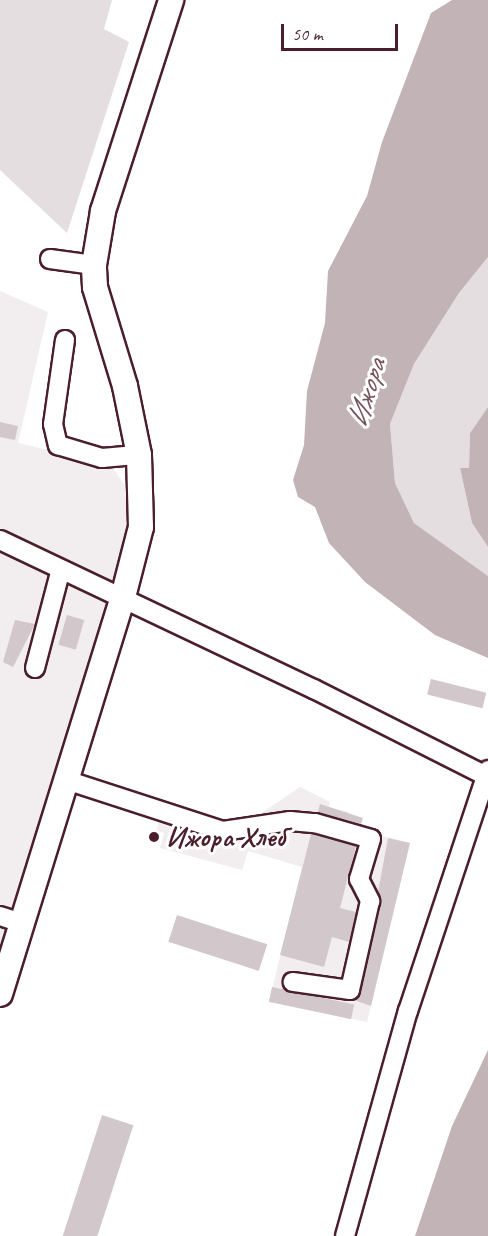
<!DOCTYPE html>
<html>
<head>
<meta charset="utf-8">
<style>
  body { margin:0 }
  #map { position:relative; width:488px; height:1236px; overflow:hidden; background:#fff; font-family:Caveat,sans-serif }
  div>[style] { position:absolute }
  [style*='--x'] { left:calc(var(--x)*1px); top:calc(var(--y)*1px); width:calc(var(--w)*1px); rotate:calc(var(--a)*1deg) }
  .built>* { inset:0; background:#f2eeef }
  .green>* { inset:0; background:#e5dee0 }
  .water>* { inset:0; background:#c1b3b6 }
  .building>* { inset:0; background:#d2c7cb; transform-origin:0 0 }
  .roads { filter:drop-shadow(2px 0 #4a1f2b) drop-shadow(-2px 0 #4a1f2b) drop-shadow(0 2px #4a1f2b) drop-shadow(0 -2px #4a1f2b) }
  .minor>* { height:18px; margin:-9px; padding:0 9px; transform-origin:9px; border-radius:9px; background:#fff }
  .major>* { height:24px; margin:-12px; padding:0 12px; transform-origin:12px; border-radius:12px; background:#fff }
  .dots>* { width:16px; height:16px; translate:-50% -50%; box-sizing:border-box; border:3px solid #fff; border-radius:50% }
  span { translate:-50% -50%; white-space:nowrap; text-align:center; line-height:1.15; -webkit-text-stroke:6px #fff; paint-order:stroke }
  .poi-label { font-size:28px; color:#4a1f2b; font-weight:700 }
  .left { translate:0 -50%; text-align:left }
  .water-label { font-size:30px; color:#74535c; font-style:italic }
  .scale { position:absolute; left:281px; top:24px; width:117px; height:27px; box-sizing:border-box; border:3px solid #4a1f2b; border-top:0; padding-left:8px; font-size:18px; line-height:21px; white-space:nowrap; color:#4a1f2b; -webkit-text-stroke:4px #fff; paint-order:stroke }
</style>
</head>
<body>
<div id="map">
  <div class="built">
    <div style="clip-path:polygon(0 291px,48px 312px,18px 443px,110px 464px,131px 494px,118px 571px,0 962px)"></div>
    <div style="clip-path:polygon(300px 787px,330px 802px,329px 807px,349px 812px,345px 827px,410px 843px,367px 1022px,269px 1002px,302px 867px,248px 851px,242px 870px,160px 848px,164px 833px,156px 831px,162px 813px,212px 823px,248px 822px)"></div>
  </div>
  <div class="green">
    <div style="clip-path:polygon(0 0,112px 0,104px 29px,129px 42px,67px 233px,0 170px)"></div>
    <div style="clip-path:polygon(488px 257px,488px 407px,470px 433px,469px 469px,460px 468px,472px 523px,488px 547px,488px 576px,414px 523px,395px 483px,390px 424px,414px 364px,459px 293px)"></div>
  </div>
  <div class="water">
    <div style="clip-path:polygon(452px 0,488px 0,488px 257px,459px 293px,414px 364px,390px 424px,395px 483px,414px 523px,488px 576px,488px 658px,435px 635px,365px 582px,329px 543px,315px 507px,298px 497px,293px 480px,304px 445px,307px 391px,325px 323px,328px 271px,367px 196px,382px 142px,431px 13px)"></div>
    <div style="clip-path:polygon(488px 407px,488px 547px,472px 523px,460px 468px,469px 468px,470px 433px)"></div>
    <div style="clip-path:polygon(488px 1050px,488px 1236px,415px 1236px,452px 1126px)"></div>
  </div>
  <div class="building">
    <div style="clip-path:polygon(0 422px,18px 426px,15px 440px,0 437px)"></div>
    <div style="left:67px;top:615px;width:18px;height:31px;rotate:16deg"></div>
    <div style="clip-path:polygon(15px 620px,35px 624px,13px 667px,3px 662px)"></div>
    <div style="left:431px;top:679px;width:57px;height:16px;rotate:14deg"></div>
    <div style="clip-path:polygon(320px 804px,363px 818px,361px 824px,318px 812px)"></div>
    <div style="clip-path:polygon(311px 834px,356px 846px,340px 908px,356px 912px,349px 942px,332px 937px,324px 967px,280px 955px)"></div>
    <div style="clip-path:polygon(388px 838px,410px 843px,371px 1006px,354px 1000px,361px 992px,381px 903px,378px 892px)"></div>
    <div style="left:177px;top:915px;width:95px;height:28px;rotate:18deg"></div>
    <div style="left:272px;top:987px;width:84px;height:15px;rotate:12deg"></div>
    <div style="left:102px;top:1115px;width:33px;height:127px;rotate:18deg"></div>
  </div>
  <div class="roads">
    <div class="minor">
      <div style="--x:50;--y:259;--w:44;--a:7.8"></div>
      <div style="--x:65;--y:340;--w:85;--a:98.1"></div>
      <div style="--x:53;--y:424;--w:22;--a:77"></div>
      <div style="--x:58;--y:445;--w:46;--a:16.5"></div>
      <div style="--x:102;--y:458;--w:37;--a:-5"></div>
      <div style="--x:0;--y:540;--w:348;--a:25.4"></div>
      <div style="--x:314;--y:689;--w:195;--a:26.8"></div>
      <div style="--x:35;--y:668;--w:102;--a:-75.3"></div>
      <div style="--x:66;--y:780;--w:165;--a:18"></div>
      <div style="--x:223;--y:831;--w:68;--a:-8.5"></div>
      <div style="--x:290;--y:821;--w:25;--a:5"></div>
      <div style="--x:315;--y:823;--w:58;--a:15.9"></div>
      <div style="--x:371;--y:839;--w:42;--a:106.7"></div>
      <div style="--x:359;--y:879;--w:25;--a:63"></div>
      <div style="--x:370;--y:901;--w:91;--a:102.7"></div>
      <div style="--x:350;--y:990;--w:58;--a:-172"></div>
      <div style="--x:0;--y:916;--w:23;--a:18"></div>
      <div style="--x:345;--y:1236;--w:234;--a:-74.4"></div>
      <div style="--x:408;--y:1011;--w:254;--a:-71.6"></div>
    </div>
    <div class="major">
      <div style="--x:0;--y:994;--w:416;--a:-72.8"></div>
      <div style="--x:123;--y:597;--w:72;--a:-75.6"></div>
      <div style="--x:141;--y:527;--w:72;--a:-91.6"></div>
      <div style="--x:139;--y:455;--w:70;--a:-101.5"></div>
      <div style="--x:125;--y:386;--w:103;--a:-106.9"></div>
      <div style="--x:95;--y:287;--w:22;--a:-93"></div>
      <div style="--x:94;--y:265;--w:55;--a:-80.5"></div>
      <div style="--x:103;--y:211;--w:222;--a:-72.1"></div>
    </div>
  </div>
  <div class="dots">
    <div style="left:154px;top:837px;background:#4a1f2b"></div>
  </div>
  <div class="poi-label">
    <span class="left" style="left:166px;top:837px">Ижора Хлеб</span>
  </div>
  <div class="water-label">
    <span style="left:366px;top:393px;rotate:-73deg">Ижора</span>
  </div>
  <div class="scale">50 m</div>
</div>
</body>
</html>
